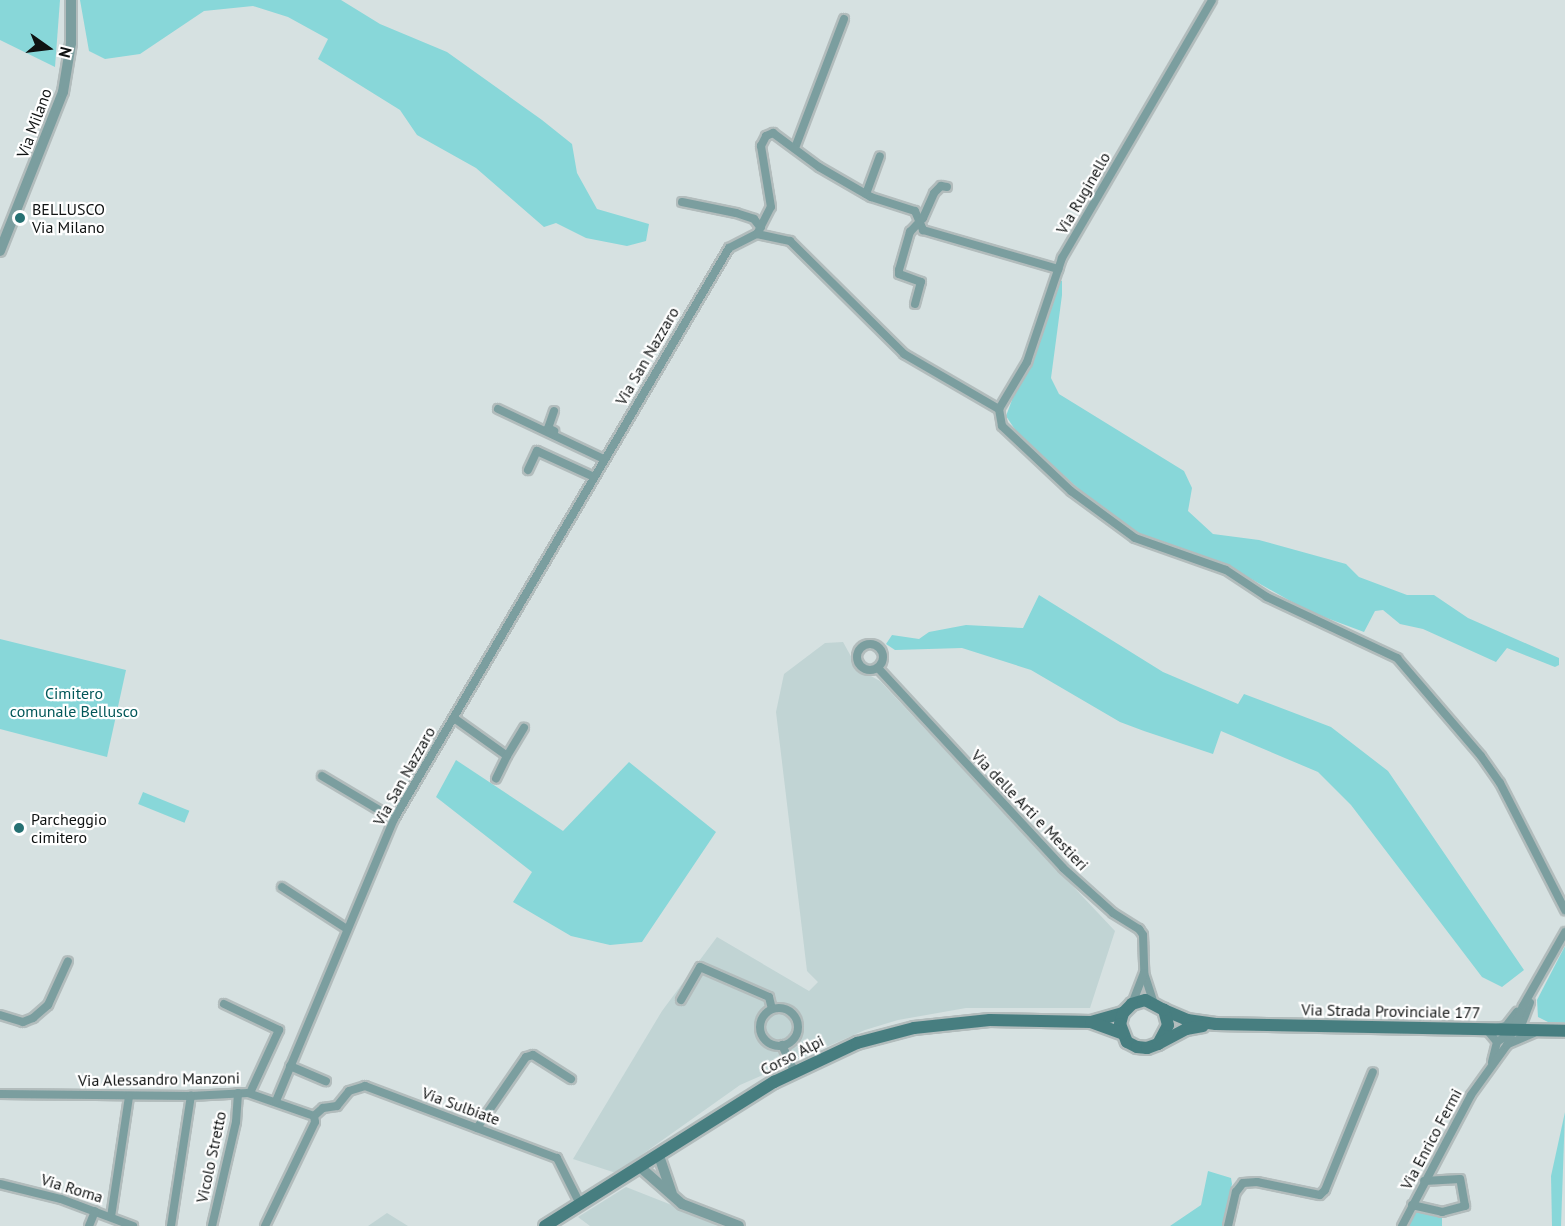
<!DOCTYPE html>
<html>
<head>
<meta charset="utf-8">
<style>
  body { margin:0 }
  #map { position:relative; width:1565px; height:1226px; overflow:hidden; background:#d6e1e1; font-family:"PT Sans",sans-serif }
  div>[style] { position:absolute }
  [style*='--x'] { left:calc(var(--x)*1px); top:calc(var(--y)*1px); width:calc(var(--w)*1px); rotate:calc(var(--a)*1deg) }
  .built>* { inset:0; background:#c1d4d4 }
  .green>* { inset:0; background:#88d7d9; transform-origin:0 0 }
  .roads { filter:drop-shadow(2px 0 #b2bcbc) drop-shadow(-2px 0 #b2bcbc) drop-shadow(0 2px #b2bcbc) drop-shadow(0 -2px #b2bcbc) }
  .minor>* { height:8px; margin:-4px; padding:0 4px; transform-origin:4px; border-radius:4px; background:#7b9e9f }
  .minor>.ring { margin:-4px; padding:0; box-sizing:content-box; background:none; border:8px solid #7b9e9f; border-radius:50% }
  .tertiary>* { height:10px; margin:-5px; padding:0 5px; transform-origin:5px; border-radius:5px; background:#7b9e9f }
  .secondary>* { height:12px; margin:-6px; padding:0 6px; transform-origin:6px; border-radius:6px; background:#477e80 }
  .dots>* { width:16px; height:16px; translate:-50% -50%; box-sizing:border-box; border:3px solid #fff; border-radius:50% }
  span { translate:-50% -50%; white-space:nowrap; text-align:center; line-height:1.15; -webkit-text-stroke:4.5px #fff; paint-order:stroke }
  .street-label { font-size:16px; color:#0f1212 }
  .poi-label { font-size:16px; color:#0f1212 }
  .left { translate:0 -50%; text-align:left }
  .park-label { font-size:16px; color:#025759 }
  .north { position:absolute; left:18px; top:18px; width:60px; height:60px; -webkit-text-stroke:4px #fff; paint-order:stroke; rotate:104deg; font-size:16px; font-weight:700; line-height:24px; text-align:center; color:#0f1212 }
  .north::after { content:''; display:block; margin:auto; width:21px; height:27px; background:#0f1212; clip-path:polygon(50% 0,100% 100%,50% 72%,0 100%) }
</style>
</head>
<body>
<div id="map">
  <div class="built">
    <div style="clip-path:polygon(843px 642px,858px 669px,880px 681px,1115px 931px,1090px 1008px,966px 1008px,898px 1020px,865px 1030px,740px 1085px,616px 1173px,573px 1159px,662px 1011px,717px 937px,809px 991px,818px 982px,807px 971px,776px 712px,784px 674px,825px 643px)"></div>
    <div style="clip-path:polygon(626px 1187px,725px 1226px,590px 1226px,578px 1217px)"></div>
    <div style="clip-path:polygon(387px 1213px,408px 1226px,368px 1226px)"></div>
  </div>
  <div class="green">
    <div style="clip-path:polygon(0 0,60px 0,55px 67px,0 40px)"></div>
    <div style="clip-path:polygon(80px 0,341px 0,380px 24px,447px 52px,542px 120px,572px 144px,577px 173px,597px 209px,649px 224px,646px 241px,627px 246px,586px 238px,556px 223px,544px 227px,476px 168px,417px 135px,400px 110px,318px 59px,328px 39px,288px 17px,253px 6px,204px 11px,140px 54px,105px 59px,89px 51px)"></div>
    <div style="clip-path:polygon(1057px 279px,1062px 281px,1062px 295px,1051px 378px,1059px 394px,1184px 471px,1192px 488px,1188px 511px,1213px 534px,1259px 540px,1346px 564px,1359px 577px,1407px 595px,1434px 595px,1468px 618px,1559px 658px,1559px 665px,1555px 667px,1507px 648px,1496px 662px,1423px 629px,1400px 624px,1383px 610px,1375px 611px,1364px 632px,1308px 611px,1221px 562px,1157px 544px,1101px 509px,1018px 434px,1006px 416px)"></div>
    <div style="clip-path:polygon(1039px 595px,1163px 672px,1238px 704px,1244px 694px,1331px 727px,1388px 771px,1524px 970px,1502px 987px,1482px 977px,1351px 805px,1318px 772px,1221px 731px,1213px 754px,1144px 731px,1120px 722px,1031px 670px,962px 648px,895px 650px,886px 644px,892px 635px,919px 639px,929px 632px,966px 625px,1023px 628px)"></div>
    <div style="clip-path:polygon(0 639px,126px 670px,107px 757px,0 729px)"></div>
    <div style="clip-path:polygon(456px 760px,563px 831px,629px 762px,716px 832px,642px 942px,610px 945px,571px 936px,513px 902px,532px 872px,436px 797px)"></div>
    <div style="left:143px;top:792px;width:50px;height:13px;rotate:22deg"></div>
    <div style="clip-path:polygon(1565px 946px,1565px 1023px,1548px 1022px,1538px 1017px,1537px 1000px)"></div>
    <div style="clip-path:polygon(1565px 1112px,1561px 1226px,1552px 1226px,1551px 1176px)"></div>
    <div style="clip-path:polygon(1208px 1171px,1231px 1178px,1232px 1184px,1222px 1226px,1170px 1226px,1201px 1205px)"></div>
    <div style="clip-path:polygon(1416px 1207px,1442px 1214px,1442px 1226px,1406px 1226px)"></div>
  </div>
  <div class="roads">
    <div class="minor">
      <div style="--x:795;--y:148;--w:138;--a:-69.2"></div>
      <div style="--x:866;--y:194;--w:40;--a:-69.8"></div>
      <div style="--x:682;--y:202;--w:55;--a:11.5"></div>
      <div style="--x:736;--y:213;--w:19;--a:18"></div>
      <div style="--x:754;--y:219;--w:11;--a:52"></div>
      <div style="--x:757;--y:234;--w:30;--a:-63"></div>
      <div style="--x:771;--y:207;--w:62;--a:-99.3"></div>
      <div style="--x:761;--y:146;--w:11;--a:-63"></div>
      <div style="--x:766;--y:136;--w:8;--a:-23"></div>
      <div style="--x:773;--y:133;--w:57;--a:36.5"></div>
      <div style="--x:819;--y:167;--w:60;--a:30"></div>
      <div style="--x:871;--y:197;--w:46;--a:17.7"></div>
      <div style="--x:915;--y:211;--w:21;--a:67"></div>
      <div style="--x:923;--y:230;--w:141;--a:16.1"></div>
      <div style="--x:915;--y:304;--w:23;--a:-75"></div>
      <div style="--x:921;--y:282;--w:23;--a:-160"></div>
      <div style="--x:899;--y:274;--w:4;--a:-90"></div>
      <div style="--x:899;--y:270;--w:40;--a:-74"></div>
      <div style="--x:910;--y:232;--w:19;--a:-47"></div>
      <div style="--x:923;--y:218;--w:27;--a:-66"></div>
      <div style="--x:934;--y:193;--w:10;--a:-45"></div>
      <div style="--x:941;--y:186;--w:6;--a:9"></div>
      <div style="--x:498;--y:409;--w:117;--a:25.3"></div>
      <div style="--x:999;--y:409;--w:17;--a:80"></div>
      <div style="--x:1002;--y:426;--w:95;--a:43.3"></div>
      <div style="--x:1071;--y:491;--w:79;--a:36.3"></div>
      <div style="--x:1135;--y:538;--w:96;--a:19.4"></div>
      <div style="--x:1226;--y:570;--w:49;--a:33.4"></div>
      <div style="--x:1267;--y:597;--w:144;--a:25.1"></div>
      <div style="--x:1397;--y:658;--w:129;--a:49.4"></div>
      <div style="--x:1481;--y:756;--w:33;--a:55"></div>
      <div style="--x:1500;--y:783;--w:143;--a:62.9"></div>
      <div style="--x:999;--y:409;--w:55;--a:-59.2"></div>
      <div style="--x:1027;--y:362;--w:110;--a:-71.4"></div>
      <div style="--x:1062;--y:258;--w:298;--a:-59.8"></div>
      <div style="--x:554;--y:411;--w:18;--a:109"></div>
      <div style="--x:548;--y:428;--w:7;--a:27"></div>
      <div style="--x:528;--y:470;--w:21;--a:-65"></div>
      <div style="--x:537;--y:451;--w:63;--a:24.5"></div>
      <div class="ring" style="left:857px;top:644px;width:18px;height:18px"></div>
      <div style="--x:878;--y:668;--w:272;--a:47.2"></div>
      <div style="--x:1063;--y:868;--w:67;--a:42"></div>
      <div style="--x:1113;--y:913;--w:31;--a:32"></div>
      <div style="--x:1139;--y:929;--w:7;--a:56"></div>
      <div style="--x:1143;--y:935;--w:38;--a:88"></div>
      <div style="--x:1144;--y:973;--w:32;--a:72"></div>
      <div style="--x:454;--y:718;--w:65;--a:35.6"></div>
      <div style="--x:507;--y:756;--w:25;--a:116"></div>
      <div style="--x:507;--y:756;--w:33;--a:-59"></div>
      <div style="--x:322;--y:776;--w:84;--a:30.8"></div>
      <div style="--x:282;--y:887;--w:77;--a:32.9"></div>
      <div style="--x:681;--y:1000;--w:38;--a:-60"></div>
      <div style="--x:700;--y:967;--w:75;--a:23.5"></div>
      <div style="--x:769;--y:997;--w:12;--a:76"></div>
      <div style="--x:224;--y:1004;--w:61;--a:25.3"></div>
      <div style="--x:279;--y:1030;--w:69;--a:114.7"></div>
      <div style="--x:1132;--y:1004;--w:33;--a:-69"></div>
      <div class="ring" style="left:760px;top:1008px;width:30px;height:30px"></div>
      <div style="--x:0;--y:1015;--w:24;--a:17"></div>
      <div style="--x:23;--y:1022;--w:11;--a:-22"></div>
      <div style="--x:33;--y:1018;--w:20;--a:-41"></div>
      <div style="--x:48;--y:1005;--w:48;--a:-65.6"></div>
      <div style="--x:1497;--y:1042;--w:16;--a:-130"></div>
      <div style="--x:1487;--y:1030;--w:19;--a:-12"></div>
      <div style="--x:1506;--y:1026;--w:18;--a:-52"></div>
      <div style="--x:1508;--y:1044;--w:28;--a:-23"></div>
      <div style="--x:782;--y:1045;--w:29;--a:65"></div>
      <div style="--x:1492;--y:1062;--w:21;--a:-76"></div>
      <div style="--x:1497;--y:1042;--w:29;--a:-34"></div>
      <div style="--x:1521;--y:1026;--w:25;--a:-69"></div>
      <div style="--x:290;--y:1066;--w:39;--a:23"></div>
      <div style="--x:0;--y:1094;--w:191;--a:0.6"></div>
      <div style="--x:191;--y:1096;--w:57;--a:-3"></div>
      <div style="--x:248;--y:1093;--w:70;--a:19.2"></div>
      <div style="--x:276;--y:1101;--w:306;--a:-67.3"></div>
      <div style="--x:394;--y:819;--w:662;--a:-59.6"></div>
      <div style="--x:729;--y:248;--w:31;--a:-27"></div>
      <div style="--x:757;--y:234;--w:34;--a:12"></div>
      <div style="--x:790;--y:241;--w:161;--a:44.7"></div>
      <div style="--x:904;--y:354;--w:110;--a:30.1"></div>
      <div style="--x:314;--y:1116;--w:12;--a:-42"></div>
      <div style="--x:323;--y:1108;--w:14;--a:-8"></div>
      <div style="--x:337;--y:1106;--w:19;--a:-51"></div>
      <div style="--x:349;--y:1091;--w:17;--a:-17"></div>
      <div style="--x:365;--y:1086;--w:205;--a:20.6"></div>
      <div style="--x:557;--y:1158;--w:51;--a:63.4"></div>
      <div style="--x:477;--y:1128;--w:86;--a:-55.4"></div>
      <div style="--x:526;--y:1057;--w:7;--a:-16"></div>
      <div style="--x:533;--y:1055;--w:45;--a:32.3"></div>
      <div style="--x:0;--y:1184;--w:63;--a:13.8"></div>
      <div style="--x:61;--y:1199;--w:77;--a:20.6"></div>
      <div style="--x:1412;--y:1205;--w:31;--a:13"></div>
      <div style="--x:1442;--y:1212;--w:24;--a:-15"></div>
      <div style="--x:1465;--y:1206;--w:27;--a:-100"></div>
      <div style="--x:1460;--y:1179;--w:36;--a:177"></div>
      <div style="--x:111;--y:1217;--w:122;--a:-81.5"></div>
      <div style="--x:89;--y:1226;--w:16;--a:-68"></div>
      <div style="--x:171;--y:1226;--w:132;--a:-81.3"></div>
      <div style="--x:212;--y:1226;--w:107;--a:-77"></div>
      <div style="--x:236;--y:1122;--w:29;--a:-86"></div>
      <div style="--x:265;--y:1226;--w:115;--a:-64.3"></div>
      <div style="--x:315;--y:1122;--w:6;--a:-99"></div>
      <div style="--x:1228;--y:1226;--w:35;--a:-77"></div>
      <div style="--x:1236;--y:1192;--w:11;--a:-52"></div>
      <div style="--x:1243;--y:1183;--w:14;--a:-4"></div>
      <div style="--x:1257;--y:1182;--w:64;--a:11.7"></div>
      <div style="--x:1320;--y:1195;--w:7;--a:-45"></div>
      <div style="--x:1325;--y:1190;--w:127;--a:-67.9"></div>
      <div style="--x:1402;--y:1226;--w:148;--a:-62.2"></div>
      <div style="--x:1471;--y:1095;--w:62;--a:-54.2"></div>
      <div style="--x:1507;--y:1045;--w:42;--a:-67.7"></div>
      <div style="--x:1523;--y:1006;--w:85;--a:-60.4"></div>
    </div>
    <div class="tertiary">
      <div style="--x:0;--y:251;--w:171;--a:-68.4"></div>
      <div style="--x:63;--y:92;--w:50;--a:-80.7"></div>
      <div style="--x:71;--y:43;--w:43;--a:-90"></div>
      <div style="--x:659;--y:1156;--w:39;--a:71"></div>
      <div style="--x:640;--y:1167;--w:56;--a:41.4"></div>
      <div style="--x:682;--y:1204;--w:61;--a:21.1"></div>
    </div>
    <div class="secondary">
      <div style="--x:1164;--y:1010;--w:25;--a:23"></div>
      <div style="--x:1187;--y:1020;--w:29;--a:8"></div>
      <div style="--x:1216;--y:1024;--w:349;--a:1.1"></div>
      <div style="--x:1091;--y:1022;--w:33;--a:-16"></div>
      <div style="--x:1158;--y:1044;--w:21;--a:-62"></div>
      <div style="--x:1168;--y:1025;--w:16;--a:-105"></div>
      <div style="--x:1164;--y:1010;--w:21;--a:-152"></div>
      <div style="--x:1145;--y:1000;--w:14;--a:163"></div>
      <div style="--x:1132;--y:1004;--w:13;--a:135"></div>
      <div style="--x:1123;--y:1013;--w:11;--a:105"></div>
      <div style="--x:1120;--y:1024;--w:19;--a:69"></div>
      <div style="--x:1127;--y:1042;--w:11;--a:27"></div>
      <div style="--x:1137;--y:1047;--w:10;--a:6"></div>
      <div style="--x:1147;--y:1048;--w:12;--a:-20"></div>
      <div style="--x:1158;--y:1044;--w:32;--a:-28"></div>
      <div style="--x:1186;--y:1029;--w:17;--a:-10"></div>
      <div style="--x:545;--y:1226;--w:271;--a:-32.2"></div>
      <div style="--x:774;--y:1082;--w:92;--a:-25.2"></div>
      <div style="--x:857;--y:1043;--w:59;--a:-14.7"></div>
      <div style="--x:914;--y:1028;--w:76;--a:-6"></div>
      <div style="--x:990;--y:1020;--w:101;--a:1.1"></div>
      <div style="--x:1091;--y:1022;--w:33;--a:20"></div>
    </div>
  </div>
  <div class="dots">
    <div style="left:20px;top:218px;background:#267173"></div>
    <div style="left:19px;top:828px;background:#267173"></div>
  </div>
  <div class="street-label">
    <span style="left:34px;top:123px;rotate:-70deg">Via Milano</span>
    <span style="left:1083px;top:193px;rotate:-60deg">Via Ruginello</span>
    <span style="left:647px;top:356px;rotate:-60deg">Via San Nazzaro</span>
    <span style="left:404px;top:776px;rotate:-61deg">Via San Nazzaro</span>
    <span style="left:1030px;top:810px;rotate:46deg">Via delle Arti e Mestieri</span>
    <span style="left:1391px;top:1011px;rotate:1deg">Via Strada Provinciale 177</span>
    <span style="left:792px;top:1055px;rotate:-27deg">Corso Alpi</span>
    <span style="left:159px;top:1079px;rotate:-1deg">Via Alessandro Manzoni</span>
    <span style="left:461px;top:1106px;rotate:20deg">Via Sulbiate</span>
    <span style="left:1431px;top:1139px;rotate:-62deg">Via Enrico Fermi</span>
    <span style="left:211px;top:1157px;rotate:-78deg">Vicolo Stretto</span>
    <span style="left:72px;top:1188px;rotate:17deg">Via Roma</span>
  </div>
  <div class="poi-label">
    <span class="left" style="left:32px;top:218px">BELLUSCO<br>Via Milano</span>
    <span class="left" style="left:31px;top:828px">Parcheggio<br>cimitero</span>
  </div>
  <div class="park-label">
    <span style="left:74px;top:702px">Cimitero<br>comunale Bellusco</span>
  </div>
  <div class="north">N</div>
</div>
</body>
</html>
